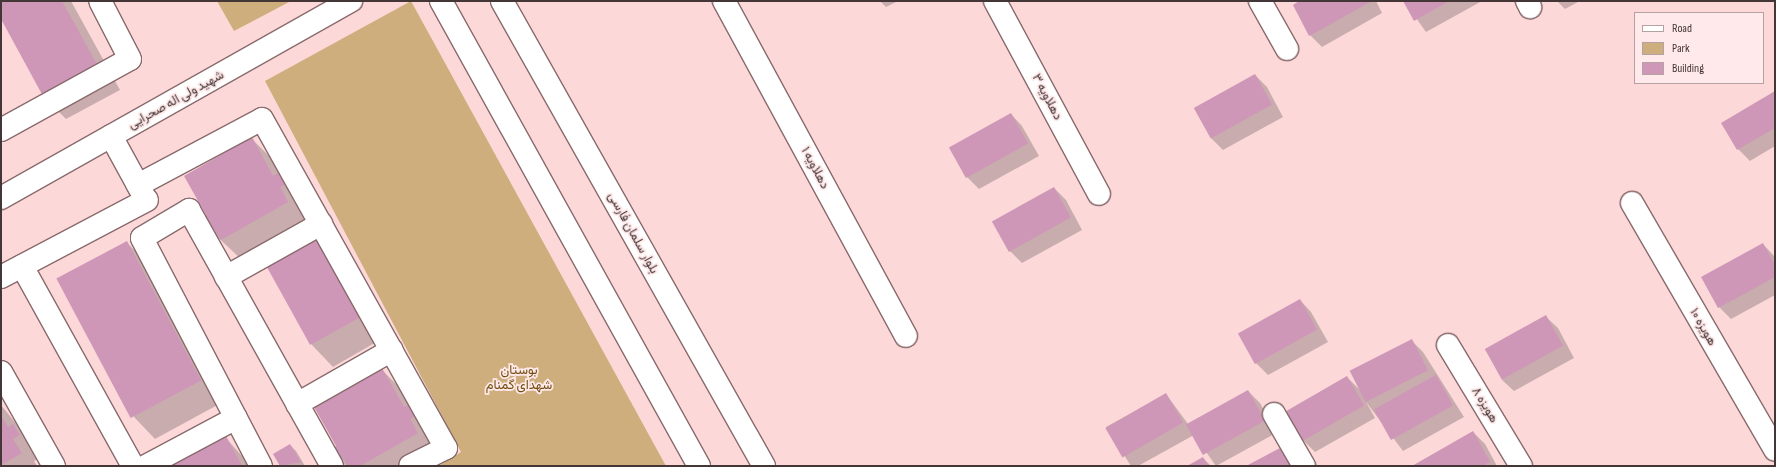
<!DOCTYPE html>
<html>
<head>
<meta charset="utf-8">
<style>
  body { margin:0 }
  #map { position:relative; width:1776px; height:467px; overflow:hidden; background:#fcd8d9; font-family:"Sofia Sans Condensed",Vazirmatn,sans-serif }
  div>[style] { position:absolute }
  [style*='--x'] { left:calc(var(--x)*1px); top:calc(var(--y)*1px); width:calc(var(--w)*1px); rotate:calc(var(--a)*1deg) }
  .green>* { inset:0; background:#cfae7d }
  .shadow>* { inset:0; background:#0003 }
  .building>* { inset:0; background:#ce96b7; transform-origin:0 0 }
  .roads { filter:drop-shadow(1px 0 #896a6c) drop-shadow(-1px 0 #896a6c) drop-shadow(0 1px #896a6c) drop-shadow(0 -1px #896a6c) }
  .minor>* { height:22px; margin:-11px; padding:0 11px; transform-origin:11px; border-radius:11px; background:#fff }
  .secondary>* { height:22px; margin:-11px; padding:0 11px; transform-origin:11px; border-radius:11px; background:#fff }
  span { translate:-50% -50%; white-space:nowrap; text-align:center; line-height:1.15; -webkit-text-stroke:3.5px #ffe9ea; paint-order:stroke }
  .street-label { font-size:13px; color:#443636 }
  .park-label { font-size:13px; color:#724f0f }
  .frame { position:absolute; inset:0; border:2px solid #443636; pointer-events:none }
  .legend { position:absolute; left:1634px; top:12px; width:130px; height:72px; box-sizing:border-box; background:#ffe9ea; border:1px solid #b4a1a2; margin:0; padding:5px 7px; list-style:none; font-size:12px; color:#443636 }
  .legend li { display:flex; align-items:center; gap:8px; height:20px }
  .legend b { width:20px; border:1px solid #b4a1a2 }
</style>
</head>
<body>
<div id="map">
  <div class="green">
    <div style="clip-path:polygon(217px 1px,291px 1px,234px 31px)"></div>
    <div style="clip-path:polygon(411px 1px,666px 466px,439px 466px,461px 452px,265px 81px)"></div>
  </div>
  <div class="shadow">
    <div style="clip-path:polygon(1px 1px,71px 1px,120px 90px,66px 119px,45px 98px,1px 17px)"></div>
    <div style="clip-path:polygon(880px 1px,898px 1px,886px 7px)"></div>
    <div style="clip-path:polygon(1301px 1px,1376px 1px,1382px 13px,1322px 47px,1310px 35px)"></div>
    <div style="clip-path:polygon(1404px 1px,1482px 1px,1426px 32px)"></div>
    <div style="clip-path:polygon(1557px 1px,1580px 1px,1565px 9px)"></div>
    <div style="clip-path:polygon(1255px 75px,1267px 87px,1283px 117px,1223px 150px,1211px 138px)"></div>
    <div style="clip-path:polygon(1775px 92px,1775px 146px,1750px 161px,1738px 149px)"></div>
    <div style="clip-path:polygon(1011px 114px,1022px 126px,1039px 156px,979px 189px,967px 177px)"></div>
    <div style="clip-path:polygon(251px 138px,273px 160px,308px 223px,243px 261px,208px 228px,208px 215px)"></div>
    <div style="clip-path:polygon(1054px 188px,1066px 200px,1082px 230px,1022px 263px,1010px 251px)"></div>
    <div style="clip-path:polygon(314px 230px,385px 337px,333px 367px,312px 345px)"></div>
    <div style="clip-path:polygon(126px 242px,148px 263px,223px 402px,155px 439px,134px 417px)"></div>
    <div style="clip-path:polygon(1763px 244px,1775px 257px,1775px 295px,1731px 319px,1719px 307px)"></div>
    <div style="clip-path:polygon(1300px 300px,1311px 312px,1328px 342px,1268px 375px,1256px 363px)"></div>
    <div style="clip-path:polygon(1546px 317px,1558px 328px,1574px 358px,1514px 391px,1502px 380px)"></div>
    <div style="clip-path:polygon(1411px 340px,1423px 352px,1464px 417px,1403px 451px,1366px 402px,1375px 418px,1315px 452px,1303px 440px,1347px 377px,1361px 391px)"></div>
    <div style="clip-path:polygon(382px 370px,403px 391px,439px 455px,419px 466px,346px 466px,339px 459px,338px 446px)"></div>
    <div style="clip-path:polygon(1248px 391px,1260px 403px,1276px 433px,1216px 466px,1194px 435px,1138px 466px,1131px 466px,1106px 427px,1166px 394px,1188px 424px)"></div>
    <div style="clip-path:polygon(1px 405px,35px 447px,41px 457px,34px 461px,37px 466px,1px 466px)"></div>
    <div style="clip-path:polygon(1473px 432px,1485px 444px,1497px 466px,1413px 466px)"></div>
    <div style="clip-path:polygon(225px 437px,251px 466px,172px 466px)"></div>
    <div style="clip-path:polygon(290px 445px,296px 451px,305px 466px,281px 466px,275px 455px)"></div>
    <div style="clip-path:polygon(1203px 458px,1211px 466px,1189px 466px)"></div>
  </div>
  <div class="building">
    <div style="clip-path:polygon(1px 1px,62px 1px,99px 68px,44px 98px,1px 19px)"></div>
    <div style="clip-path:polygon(1299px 1px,1372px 1px,1309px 36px,1293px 5px)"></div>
    <div style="clip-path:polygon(1403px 1px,1449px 1px,1414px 21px)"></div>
    <div style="left:1255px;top:74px;width:35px;height:70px;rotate:61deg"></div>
    <div style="clip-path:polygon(1775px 91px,1775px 128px,1737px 150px,1721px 123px)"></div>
    <div style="left:1011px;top:113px;width:35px;height:71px;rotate:61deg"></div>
    <div style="clip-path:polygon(252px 137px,273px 176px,280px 172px,286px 184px,280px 187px,288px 202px,221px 240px,212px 226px,208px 228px,202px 217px,206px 215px,184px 176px)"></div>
    <div style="left:1054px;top:187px;width:35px;height:71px;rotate:61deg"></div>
    <div style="left:315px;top:228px;width:100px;height:61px;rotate:61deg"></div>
    <div style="left:127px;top:241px;width:158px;height:80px;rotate:62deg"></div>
    <div style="clip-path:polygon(1763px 243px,1775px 265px,1775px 277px,1718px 308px,1701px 277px)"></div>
    <div style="left:1300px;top:299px;width:35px;height:71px;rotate:61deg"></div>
    <div style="left:1546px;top:315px;width:35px;height:70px;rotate:61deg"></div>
    <div style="left:1412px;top:339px;width:35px;height:70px;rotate:63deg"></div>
    <div style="clip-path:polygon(382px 368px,404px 407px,410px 404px,416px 415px,410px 419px,418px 433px,360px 466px,348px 466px,342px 457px,338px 460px,332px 449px,336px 446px,314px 407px)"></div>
    <div style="left:1436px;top:375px;width:35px;height:71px;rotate:61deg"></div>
    <div style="left:1347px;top:376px;width:34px;height:71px;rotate:60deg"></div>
    <div style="left:1248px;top:390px;width:35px;height:71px;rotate:61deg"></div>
    <div style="left:1166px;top:393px;width:34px;height:70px;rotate:60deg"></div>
    <div style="clip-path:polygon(1px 416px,8px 427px,13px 424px,20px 435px,13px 439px,22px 453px,1px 465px)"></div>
    <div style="clip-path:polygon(1473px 431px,1490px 462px,1483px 466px,1412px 466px)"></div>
    <div style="clip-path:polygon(226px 436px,242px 466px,169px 466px)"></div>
    <div style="clip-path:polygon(290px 444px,301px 462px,280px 466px,273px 454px)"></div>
    <div style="clip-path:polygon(1282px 447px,1292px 466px,1246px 466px)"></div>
    <div style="clip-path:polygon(1203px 457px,1208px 466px,1187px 466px)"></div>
  </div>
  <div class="roads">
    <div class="minor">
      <div style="--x:724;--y:1;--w:381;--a:61.5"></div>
      <div style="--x:995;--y:1;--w:219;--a:61.7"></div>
      <div style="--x:1260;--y:1;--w:55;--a:60.6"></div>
      <div style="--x:1527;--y:1;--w:7;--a:63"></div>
      <div style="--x:1;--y:130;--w:147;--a:-28.8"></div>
      <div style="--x:130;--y:59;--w:65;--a:-117.3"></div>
      <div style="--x:111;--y:136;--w:71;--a:61.3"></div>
      <div style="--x:138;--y:185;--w:140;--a:-28"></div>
      <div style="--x:262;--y:119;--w:377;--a:60.8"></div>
      <div style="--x:446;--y:448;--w:40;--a:153.4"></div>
      <div style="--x:1;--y:198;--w:402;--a:-29.4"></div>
      <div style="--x:1632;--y:203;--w:285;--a:59.9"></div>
      <div style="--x:22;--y:266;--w:229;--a:61"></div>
      <div style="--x:1;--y:277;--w:165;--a:-27.8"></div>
      <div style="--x:226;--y:277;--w:109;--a:-29.2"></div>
      <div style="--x:1448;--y:345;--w:141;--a:58.9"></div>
      <div style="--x:1;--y:372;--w:108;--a:60.6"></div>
      <div style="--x:297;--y:404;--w:109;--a:-29.6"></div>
      <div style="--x:1274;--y:414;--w:60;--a:60"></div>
      <div style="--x:146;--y:466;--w:102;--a:-28.1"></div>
      <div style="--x:261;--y:466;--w:257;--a:-117.6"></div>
      <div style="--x:142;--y:238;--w:55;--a:-30.8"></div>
      <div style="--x:189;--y:210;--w:293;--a:60.8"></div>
    </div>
    <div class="secondary">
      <div style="--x:441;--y:1;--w:532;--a:60.98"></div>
      <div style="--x:502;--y:1;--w:534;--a:60.6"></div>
    </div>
  </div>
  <div class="street-label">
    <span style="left:1047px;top:97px;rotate:62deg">دهلاویه ۳</span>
    <span style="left:176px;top:100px;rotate:-29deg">شهید ولی اله صحرایی</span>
    <span style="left:815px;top:168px;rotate:62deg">دهلاویه ۱</span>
    <span style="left:633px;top:233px;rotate:61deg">بلوار سلمان فارسی</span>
    <span style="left:1703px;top:327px;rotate:60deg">هویزه ۱۰</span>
    <span style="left:1485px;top:405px;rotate:59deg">هویزه ۸</span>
  </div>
  <div class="park-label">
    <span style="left:519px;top:378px">بوستان<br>شهدای گمنام</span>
  </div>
  <div class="frame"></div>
  <ul class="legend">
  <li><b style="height:5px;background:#fff"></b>Road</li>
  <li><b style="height:11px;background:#cfae7d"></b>Park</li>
  <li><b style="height:11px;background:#ce96b7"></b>Building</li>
  </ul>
</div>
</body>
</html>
